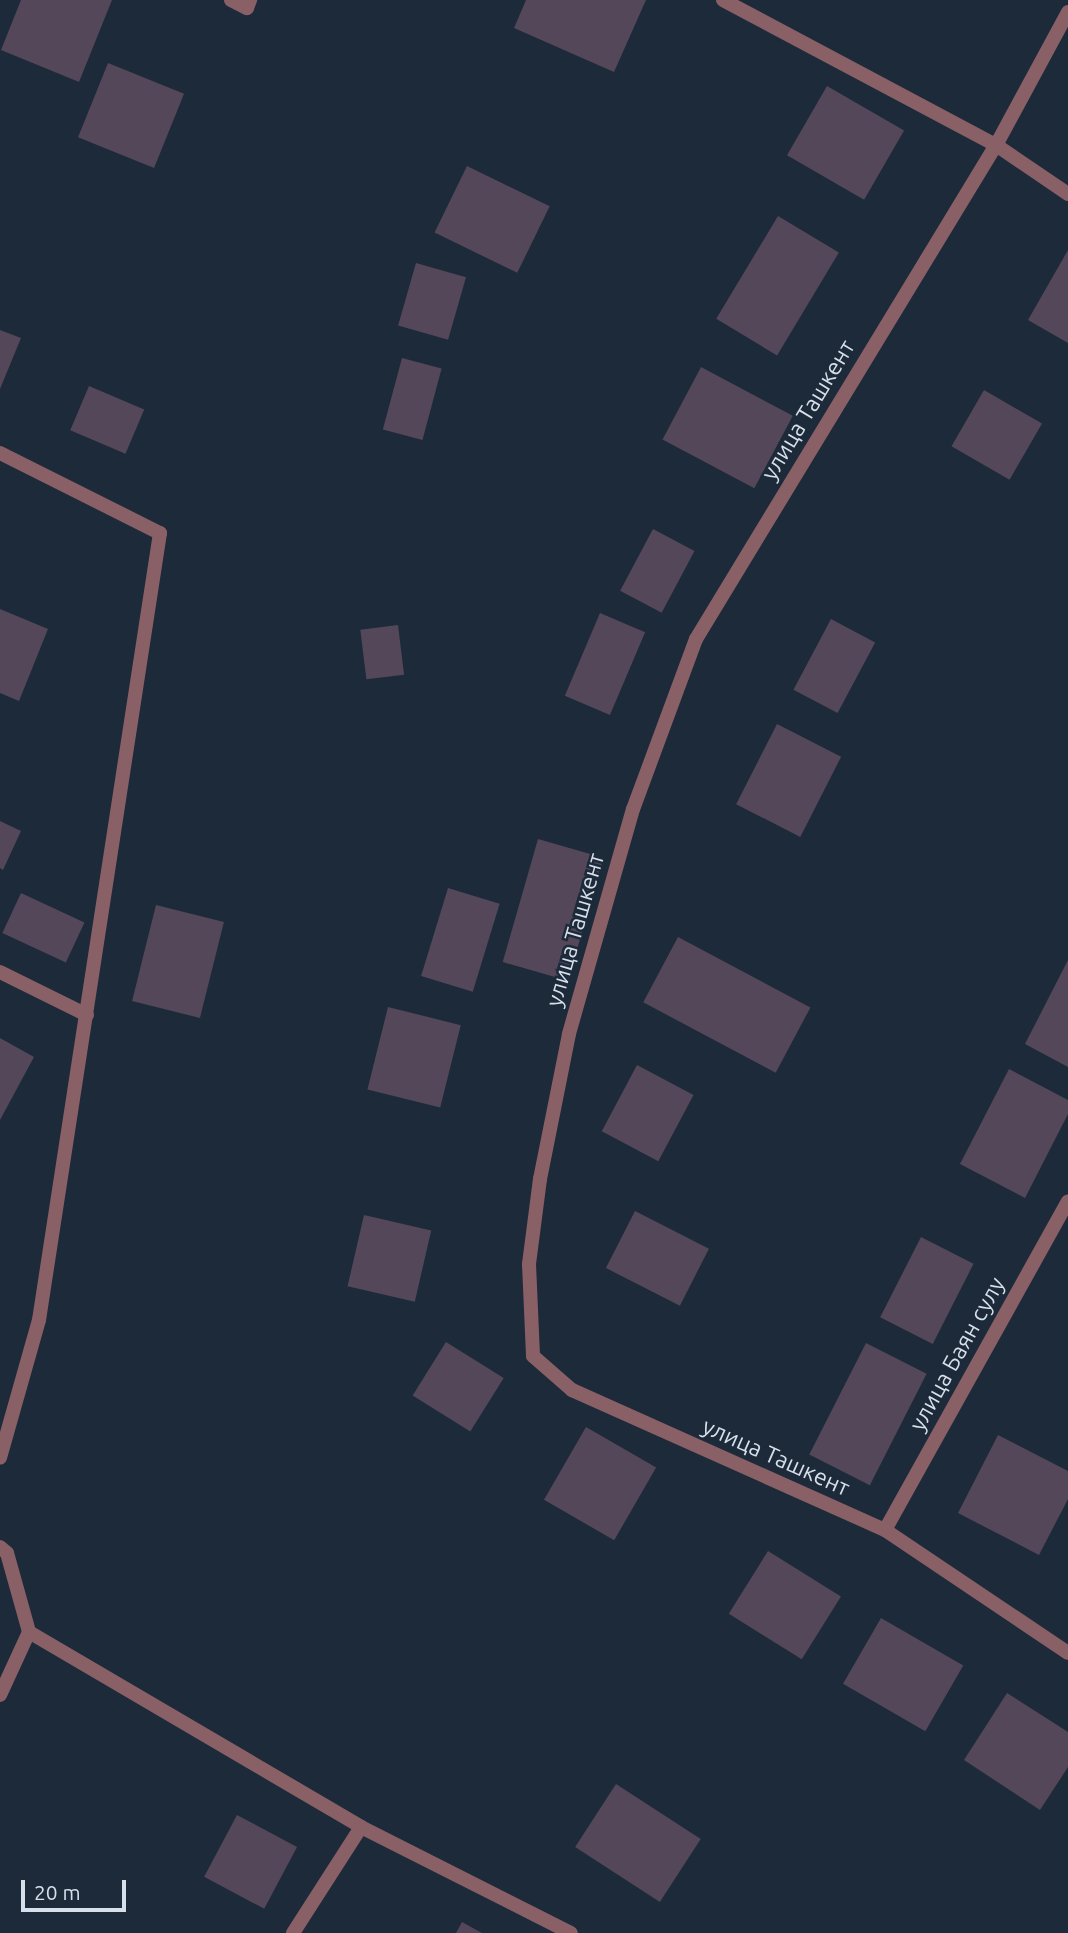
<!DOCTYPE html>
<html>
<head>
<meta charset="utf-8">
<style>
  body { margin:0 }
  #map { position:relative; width:1068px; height:1933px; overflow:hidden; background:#1d2a3a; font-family:Ubuntu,sans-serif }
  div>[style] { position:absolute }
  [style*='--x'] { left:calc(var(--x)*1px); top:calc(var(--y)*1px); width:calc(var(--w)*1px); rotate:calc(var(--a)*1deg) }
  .building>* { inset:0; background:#544759; transform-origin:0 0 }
  .street>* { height:14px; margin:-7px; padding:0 7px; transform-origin:7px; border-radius:7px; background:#8a6067 }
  span { translate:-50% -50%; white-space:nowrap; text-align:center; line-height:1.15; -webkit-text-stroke:5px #1d2a3a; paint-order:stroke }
  .street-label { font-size:23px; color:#d7dfea }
  .scale { position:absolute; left:21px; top:1880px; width:105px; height:32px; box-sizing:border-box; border:4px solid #d7dfea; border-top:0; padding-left:9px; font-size:21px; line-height:24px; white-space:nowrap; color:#d7dfea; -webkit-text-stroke:5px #1d2a3a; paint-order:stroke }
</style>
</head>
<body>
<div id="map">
  <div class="building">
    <div style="clip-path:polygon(21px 0,112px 0,79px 82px,1px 50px)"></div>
    <div style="clip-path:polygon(526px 0,646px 0,614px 72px,514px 28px)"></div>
    <div style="left:108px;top:63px;width:82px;height:80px;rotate:22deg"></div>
    <div style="left:827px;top:86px;width:89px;height:80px;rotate:30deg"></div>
    <div style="left:467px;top:166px;width:92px;height:74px;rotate:26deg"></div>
    <div style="left:778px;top:216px;width:71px;height:120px;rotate:31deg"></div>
    <div style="clip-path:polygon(1068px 250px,1068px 343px,1028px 320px)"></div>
    <div style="left:416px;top:263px;width:52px;height:65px;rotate:16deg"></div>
    <div style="clip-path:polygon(0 330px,21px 338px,0 389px)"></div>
    <div style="left:402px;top:358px;width:41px;height:74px;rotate:15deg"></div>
    <div style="left:701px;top:367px;width:104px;height:82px;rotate:28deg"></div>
    <div style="left:89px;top:386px;width:60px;height:48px;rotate:23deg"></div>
    <div style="left:984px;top:390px;width:67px;height:65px;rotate:30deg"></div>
    <div style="left:653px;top:529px;width:47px;height:70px;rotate:28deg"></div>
    <div style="clip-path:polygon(0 609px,48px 629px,19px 701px,0 693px)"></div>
    <div style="left:600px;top:613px;width:49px;height:90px;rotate:23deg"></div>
    <div style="left:831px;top:619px;width:50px;height:80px;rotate:28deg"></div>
    <div style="left:398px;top:625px;width:50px;height:38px;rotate:83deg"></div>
    <div style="left:777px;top:724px;width:72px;height:90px;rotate:27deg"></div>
    <div style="clip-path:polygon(0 821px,21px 831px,3px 870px,0 868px)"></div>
    <div style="left:538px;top:839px;width:68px;height:128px;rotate:16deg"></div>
    <div style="left:448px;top:888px;width:54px;height:92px;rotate:17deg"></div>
    <div style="left:21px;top:893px;width:70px;height:44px;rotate:25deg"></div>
    <div style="left:156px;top:905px;width:70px;height:99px;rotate:14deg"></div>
    <div style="left:678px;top:937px;width:150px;height:74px;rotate:28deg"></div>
    <div style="clip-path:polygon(1068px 960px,1068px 1067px,1025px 1044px)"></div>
    <div style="left:388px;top:1007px;width:75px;height:85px;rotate:14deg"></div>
    <div style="clip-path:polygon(0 1038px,34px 1057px,0 1120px)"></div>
    <div style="left:637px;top:1065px;width:64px;height:75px;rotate:28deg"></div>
    <div style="clip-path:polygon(1009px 1069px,1068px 1100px,1068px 1114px,1025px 1198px,960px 1164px)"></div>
    <div style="left:635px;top:1211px;width:83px;height:64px;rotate:27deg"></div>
    <div style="left:364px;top:1215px;width:69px;height:73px;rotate:13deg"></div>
    <div style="left:921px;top:1237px;width:59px;height:90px;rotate:27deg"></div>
    <div style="left:446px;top:1342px;width:68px;height:63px;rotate:32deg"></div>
    <div style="left:866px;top:1343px;width:68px;height:125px;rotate:27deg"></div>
    <div style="left:586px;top:1427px;width:81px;height:84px;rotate:30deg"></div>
    <div style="clip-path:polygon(998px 1435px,1068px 1471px,1068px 1499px,1039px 1555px,958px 1513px)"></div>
    <div style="left:768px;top:1551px;width:86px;height:74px;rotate:32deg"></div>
    <div style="left:881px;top:1618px;width:95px;height:76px;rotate:30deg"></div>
    <div style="clip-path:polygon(1007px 1693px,1068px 1732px,1068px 1767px,1040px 1810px,964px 1760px)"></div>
    <div style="left:616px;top:1784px;width:101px;height:75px;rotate:33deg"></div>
    <div style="left:237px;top:1815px;width:68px;height:70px;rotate:28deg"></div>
    <div style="clip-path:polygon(462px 1922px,482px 1933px,456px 1933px)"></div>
  </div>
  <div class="street">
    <div style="--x:231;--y:0;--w:18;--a:27"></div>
    <div style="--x:247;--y:8;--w:9;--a:-69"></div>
    <div style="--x:723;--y:0;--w:309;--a:28"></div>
    <div style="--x:996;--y:145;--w:87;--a:34.2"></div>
    <div style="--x:1068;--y:12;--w:151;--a:118.4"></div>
    <div style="--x:996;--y:145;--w:578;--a:121.27"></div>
    <div style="--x:696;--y:639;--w:181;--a:110.3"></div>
    <div style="--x:633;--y:809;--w:234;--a:105.9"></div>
    <div style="--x:569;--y:1034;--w:148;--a:101.3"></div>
    <div style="--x:540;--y:1179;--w:86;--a:97.4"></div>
    <div style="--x:529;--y:1264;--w:92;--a:87.5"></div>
    <div style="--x:533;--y:1356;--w:52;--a:41.1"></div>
    <div style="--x:572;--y:1390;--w:343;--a:24.1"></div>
    <div style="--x:885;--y:1530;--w:220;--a:33.9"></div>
    <div style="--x:0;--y:453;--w:179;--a:26.6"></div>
    <div style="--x:160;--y:533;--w:796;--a:98.74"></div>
    <div style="--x:39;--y:1320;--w:143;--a:105.8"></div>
    <div style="--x:0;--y:972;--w:97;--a:26.3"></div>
    <div style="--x:885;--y:1530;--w:376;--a:-60.9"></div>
    <div style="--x:0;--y:1547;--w:9;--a:41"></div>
    <div style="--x:7;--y:1553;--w:82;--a:74.4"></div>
    <div style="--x:0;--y:1695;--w:69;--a:-65.3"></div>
    <div style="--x:29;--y:1632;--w:385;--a:30.4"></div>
    <div style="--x:361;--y:1827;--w:235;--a:26.8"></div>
    <div style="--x:293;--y:1933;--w:126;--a:-57.3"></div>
  </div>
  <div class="street-label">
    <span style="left:808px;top:410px;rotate:-59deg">улица Ташкент</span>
    <span style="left:575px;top:930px;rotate:-74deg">улица Ташкент</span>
    <span style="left:957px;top:1354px;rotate:-61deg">улица Баян сулу</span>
    <span style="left:776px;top:1457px;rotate:24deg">улица Ташкент</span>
  </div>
  <div class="scale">20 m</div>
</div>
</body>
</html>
